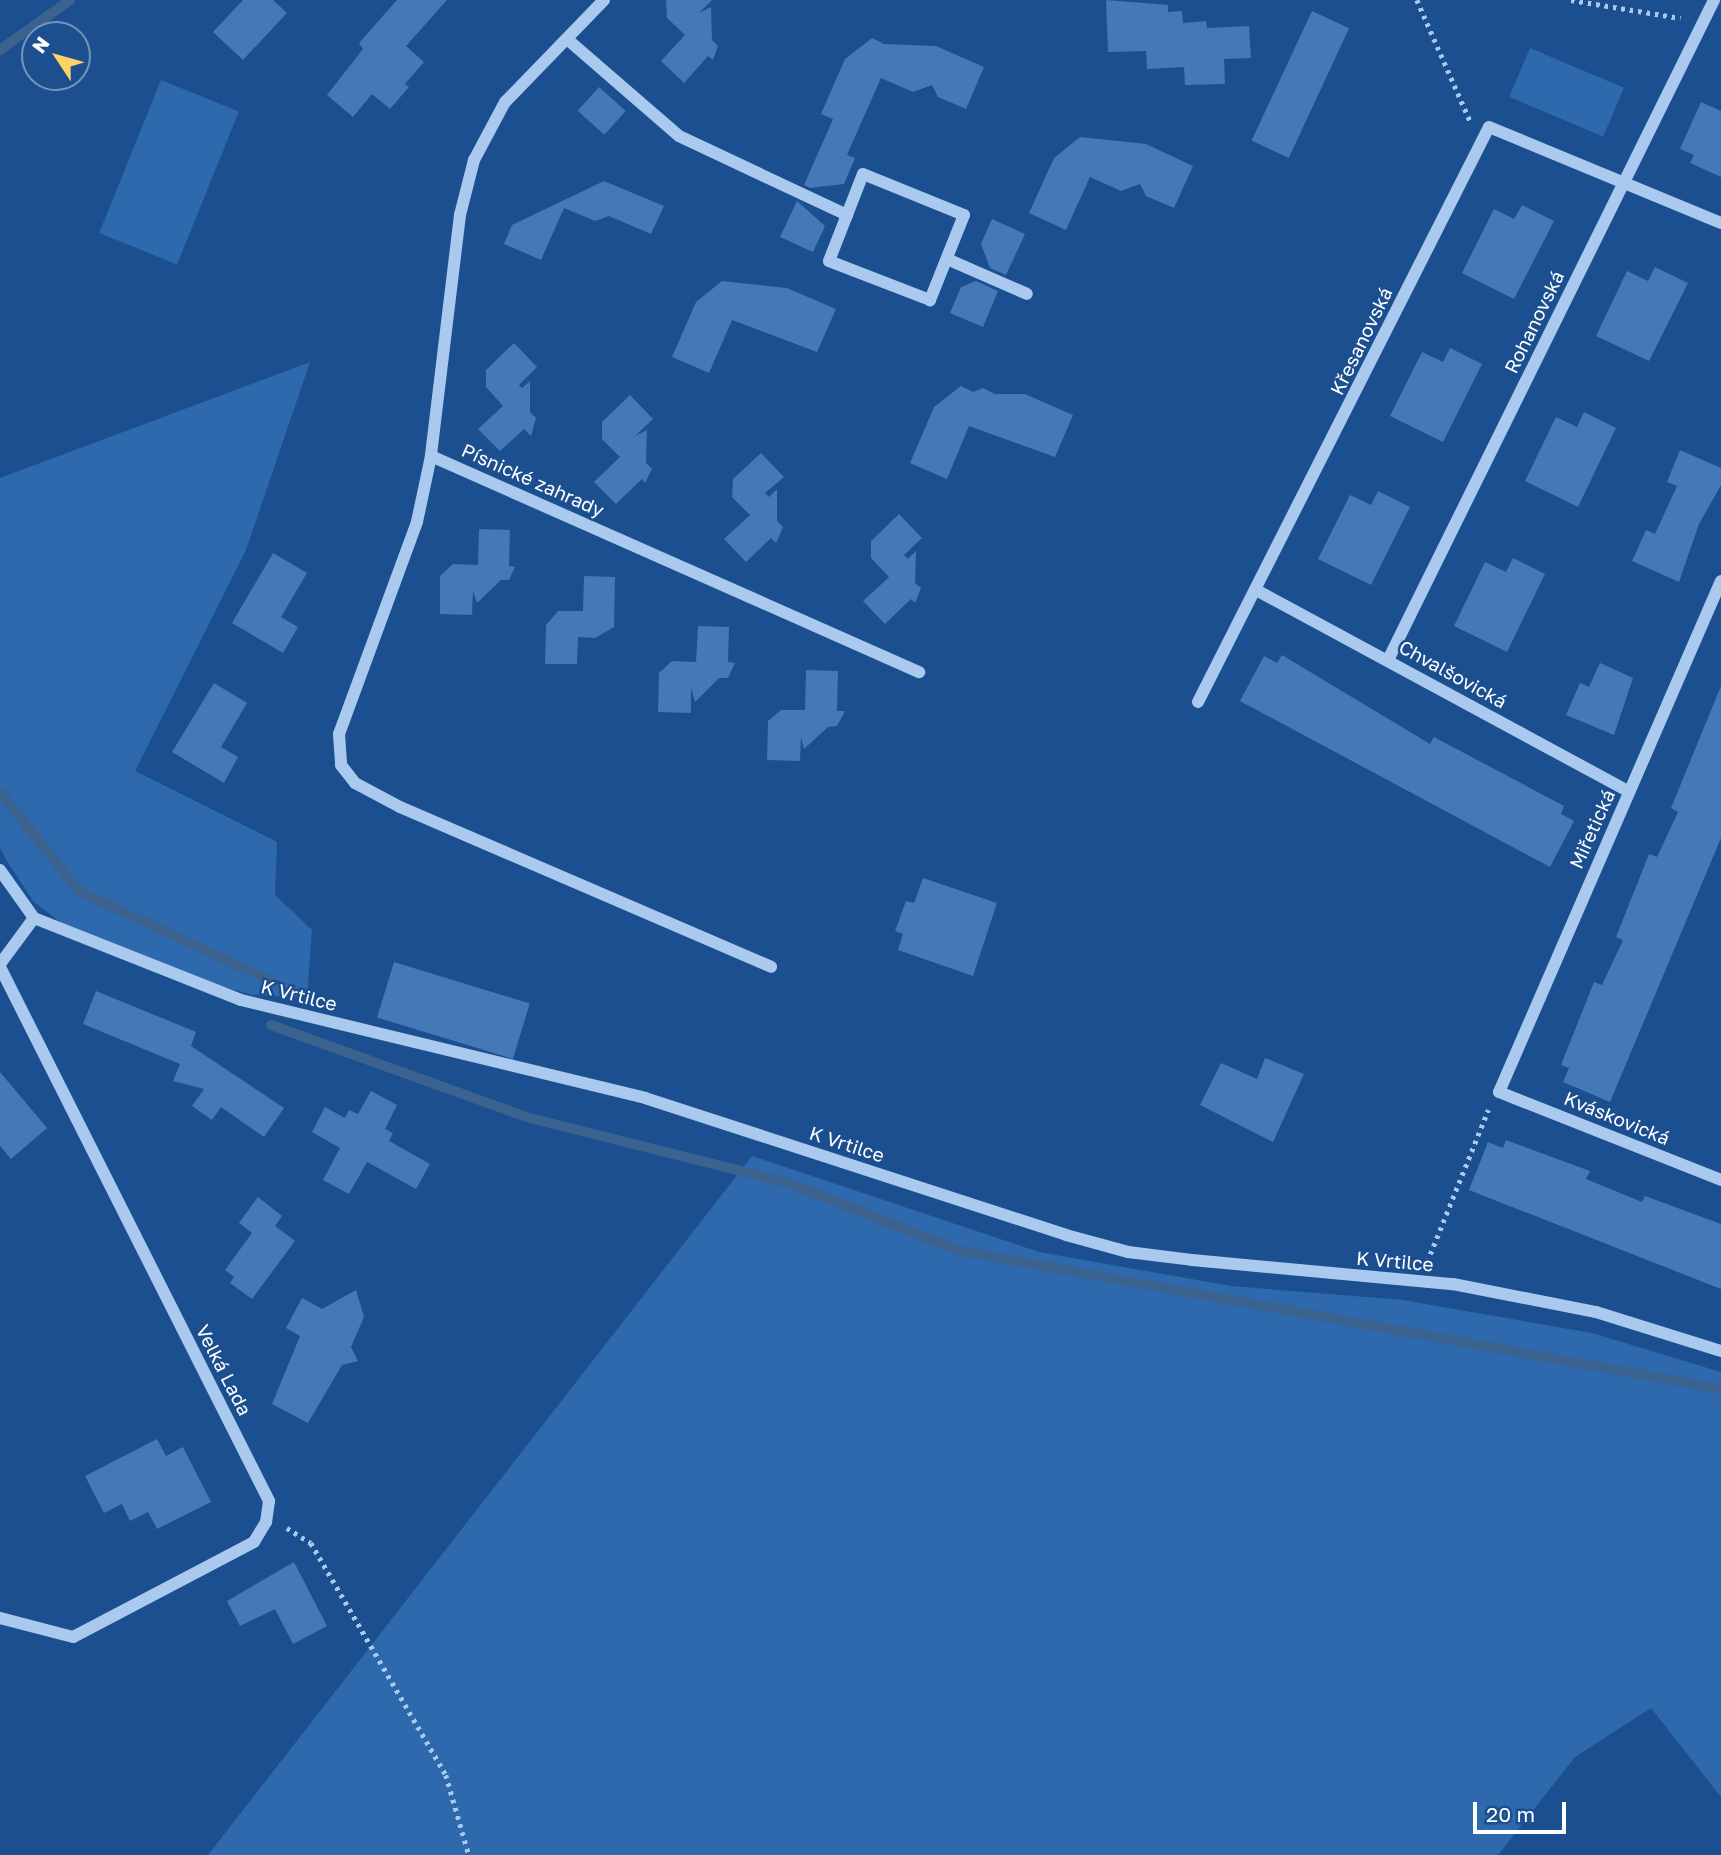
<!DOCTYPE html>
<html>
<head>
<meta charset="utf-8">
<style>
  body { margin:0 }
  #map { position:relative; width:1721px; height:1855px; overflow:hidden; background:#1b4f8f; font-family:"Golos Text",sans-serif }
  div>[style] { position:absolute }
  [style*='--x'] { left:calc(var(--x)*1px); top:calc(var(--y)*1px); width:calc(var(--w)*1px); rotate:calc(var(--a)*1deg) }
  .green>* { inset:0; background:#2e69ad; transform-origin:0 0 }
  .stream>* { height:10px; margin:-5px; padding:0 5px; transform-origin:5px; border-radius:5px; background:#3c6290 }
  .building>* { inset:0; background:#4478b7; transform-origin:0 0 }
  .path>* { height:4.5px; margin-top:-2.25px; transform-origin:0; background:repeating-linear-gradient(90deg,#a9c9ee 0 3.5px,transparent 0 8.5px) }
  .minor>* { height:12px; margin:-6px; padding:0 6px; transform-origin:6px; border-radius:6px; background:#a9c9ee }
  span { translate:-50% -50%; white-space:nowrap; text-align:center; line-height:1.15; -webkit-text-stroke:5px #1b4f8f; paint-order:stroke }
  .street-label { font-size:19px; color:#fff }
  .north { position:absolute; left:21px; top:21px; width:70px; height:70px; box-sizing:border-box; background:#1b4f8f; border:2px solid #7695bc; border-radius:50%; rotate:306deg; font-size:19px; font-weight:700; line-height:28px; text-align:center; color:#fff }
  .north::after { content:''; display:block; margin:auto; width:24px; height:32px; background:#ffd166; clip-path:polygon(50% 0,100% 100%,50% 72%,0 100%) }
  .scale { position:absolute; left:1473px; top:1802px; width:93px; height:32px; box-sizing:border-box; border:4px solid #fff; border-top:0; padding-left:9px; font-size:21px; line-height:24px; white-space:nowrap; color:#fff; -webkit-text-stroke:5px #1b4f8f; paint-order:stroke }
</style>
</head>
<body>
<div id="map">
  <div class="green">
    <div style="left:1530px;top:48px;width:102px;height:53px;rotate:23deg"></div>
    <div style="left:161px;top:80px;width:84px;height:165px;rotate:22deg"></div>
    <div style="clip-path:polygon(310px 362px,246px 550px,135px 771px,277px 842px,275px 895px,312px 930px,307px 998px,253px 995px,137px 963px,80px 937px,34px 902px,8px 863px,0 848px,0 478px)"></div>
    <div style="clip-path:polygon(752px 1156px,1039px 1252px,1231px 1286px,1403px 1300px,1592px 1333px,1721px 1372px,1721px 1797px,1651px 1708px,1575px 1757px,1498px 1855px,208px 1855px)"></div>
  </div>
  <div class="stream">
    <div style="--x:0;--y:50;--w:86;--a:-35.5"></div>
    <div style="--x:0;--y:792;--w:127;--a:51.4"></div>
    <div style="--x:79;--y:891;--w:217;--a:25.1"></div>
    <div style="--x:271;--y:1025;--w:275;--a:19.8"></div>
    <div style="--x:530;--y:1118;--w:266;--a:14.1"></div>
    <div style="--x:788;--y:1183;--w:186;--a:21.5"></div>
    <div style="--x:961;--y:1251;--w:772;--a:10.29"></div>
  </div>
  <div class="building">
    <div style="clip-path:polygon(243px 0,273px 0,287px 13px,243px 60px,213px 32px)"></div>
    <div style="clip-path:polygon(397px 0,447px 0,406px 46px,424px 62px,405px 84px,409px 87px,390px 109px,372px 94px,353px 117px,327px 95px,363px 49px,359px 43px)"></div>
    <div style="clip-path:polygon(666px 0,712px 0,699px 13px,711px 7px,712px 40px,718px 46px,713px 60px,708px 56px,684px 83px,661px 61px,685px 35px,667px 18px)"></div>
    <div style="clip-path:polygon(1106px 0,1168px 5px,1168px 12px,1182px 11px,1183px 23px,1206px 21px,1207px 28px,1249px 26px,1251px 58px,1224px 59px,1225px 84px,1185px 85px,1184px 67px,1147px 69px,1146px 51px,1108px 52px)"></div>
    <div style="left:1312px;top:11px;width:41px;height:143px;rotate:25deg"></div>
    <div style="clip-path:polygon(872px 38px,884px 44px,936px 46px,984px 67px,966px 109px,938px 97px,932px 85px,913px 92px,881px 78px,847px 155px,855px 158px,844px 184px,810px 188px,804px 185px,833px 119px,821px 114px,845px 59px)"></div>
    <div style="left:599px;top:87px;width:36px;height:32px;rotate:42deg"></div>
    <div style="clip-path:polygon(1701px 102px,1721px 111px,1721px 177px,1690px 163px,1694px 155px,1680px 149px)"></div>
    <div style="clip-path:polygon(1080px 137px,1146px 144px,1193px 166px,1174px 208px,1146px 196px,1140px 184px,1121px 191px,1090px 177px,1066px 230px,1029px 213px,1054px 158px)"></div>
    <div style="clip-path:polygon(604px 181px,664px 206px,651px 234px,609px 216px,595px 221px,564px 208px,541px 260px,504px 244px,512px 225px)"></div>
    <div style="clip-path:polygon(797px 201px,825px 226px,813px 252px,780px 237px)"></div>
    <div style="clip-path:polygon(1522px 205px,1554px 221px,1514px 299px,1462px 273px,1494px 209px,1514px 219px)"></div>
    <div style="clip-path:polygon(992px 219px,1025px 234px,1006px 275px,990px 268px,981px 244px)"></div>
    <div style="clip-path:polygon(1655px 267px,1688px 283px,1649px 361px,1596px 336px,1627px 271px,1648px 281px)"></div>
    <div style="clip-path:polygon(722px 281px,787px 288px,836px 309px,817px 352px,732px 320px,709px 373px,672px 357px,696px 302px)"></div>
    <div style="clip-path:polygon(976px 281px,998px 291px,983px 327px,950px 313px,961px 287px)"></div>
    <div style="clip-path:polygon(514px 343px,537px 367px,519px 385px,522px 388px,530px 381px,530px 412px,536px 418px,531px 436px,524px 429px,500px 451px,478px 429px,503px 406px,486px 387px,486px 370px)"></div>
    <div style="clip-path:polygon(1450px 348px,1482px 364px,1443px 442px,1390px 416px,1422px 352px,1443px 362px)"></div>
    <div style="clip-path:polygon(961px 386px,973px 392px,983px 388px,995px 394px,1025px 394px,1073px 415px,1055px 457px,969px 426px,947px 479px,910px 463px,934px 407px)"></div>
    <div style="clip-path:polygon(630px 395px,653px 419px,635px 436px,647px 430px,646px 463px,652px 469px,645px 483px,642px 479px,616px 504px,594px 482px,620px 457px,602px 439px,602px 422px)"></div>
    <div style="clip-path:polygon(1584px 412px,1616px 428px,1578px 507px,1525px 481px,1556px 417px,1577px 427px)"></div>
    <div style="clip-path:polygon(1680px 450px,1721px 468px,1721px 485px,1699px 524px,1679px 582px,1632px 561px,1646px 530px,1655px 534px,1677px 486px,1667px 482px)"></div>
    <div style="clip-path:polygon(761px 453px,784px 477px,765px 493px,769px 497px,777px 489px,777px 521px,783px 527px,776px 543px,771px 538px,746px 562px,724px 539px,750px 515px,732px 497px,733px 479px)"></div>
    <div style="clip-path:polygon(1378px 491px,1410px 507px,1371px 585px,1318px 559px,1350px 495px,1371px 505px)"></div>
    <div style="clip-path:polygon(899px 514px,922px 538px,904px 555px,908px 559px,916px 551px,915px 583px,921px 588px,915px 603px,911px 599px,885px 624px,863px 601px,889px 577px,871px 558px,871px 541px)"></div>
    <div style="clip-path:polygon(479px 529px,510px 530px,509px 566px,515px 567px,509px 580px,501px 580px,477px 603px,473px 591px,472px 615px,440px 614px,440px 576px,453px 564px,478px 565px)"></div>
    <div style="clip-path:polygon(273px 553px,307px 573px,281px 617px,298px 627px,283px 653px,232px 623px)"></div>
    <div style="clip-path:polygon(1513px 558px,1545px 574px,1507px 652px,1454px 626px,1485px 562px,1506px 572px)"></div>
    <div style="clip-path:polygon(584px 576px,615px 577px,614px 627px,595px 638px,578px 637px,577px 664px,545px 664px,546px 625px,558px 611px,583px 611px)"></div>
    <div style="clip-path:polygon(698px 626px,729px 627px,728px 662px,735px 663px,728px 678px,719px 678px,695px 702px,691px 688px,691px 713px,658px 712px,659px 673px,672px 661px,696px 662px)"></div>
    <div style="clip-path:polygon(1282px 655px,1430px 744px,1434px 737px,1564px 806px,1561px 814px,1574px 821px,1550px 867px,1240px 701px,1264px 656px,1277px 663px)"></div>
    <div style="clip-path:polygon(1600px 663px,1633px 678px,1614px 735px,1566px 715px,1580px 683px,1589px 687px)"></div>
    <div style="clip-path:polygon(806px 670px,838px 671px,837px 711px,845px 711px,837px 726px,828px 727px,804px 749px,801px 737px,800px 761px,767px 760px,768px 721px,781px 710px,805px 710px)"></div>
    <div style="clip-path:polygon(214px 683px,247px 703px,221px 747px,238px 757px,224px 783px,172px 752px)"></div>
    <div style="clip-path:polygon(1721px 686px,1721px 838px,1610px 1102px,1563px 1082px,1569px 1068px,1561px 1065px,1594px 982px,1602px 985px,1623px 940px,1616px 937px,1649px 854px,1657px 857px,1678px 812px,1671px 808px)"></div>
    <div style="clip-path:polygon(923px 878px,997px 903px,973px 976px,898px 950px,903px 934px,895px 931px,906px 901px,914px 903px)"></div>
    <div style="left:394px;top:962px;width:142px;height:58px;rotate:17deg"></div>
    <div style="clip-path:polygon(96px 991px,196px 1032px,191px 1046px,284px 1108px,264px 1137px,221px 1107px,212px 1120px,192px 1106px,204px 1089px,173px 1081px,180px 1064px,83px 1024px)"></div>
    <div style="clip-path:polygon(1265px 1058px,1304px 1074px,1273px 1142px,1200px 1105px,1221px 1063px,1257px 1079px)"></div>
    <div style="clip-path:polygon(0 1072px,47px 1128px,11px 1159px,0 1146px)"></div>
    <div style="clip-path:polygon(371px 1091px,397px 1105px,385px 1129px,393px 1133px,389px 1141px,430px 1164px,416px 1189px,367px 1162px,349px 1194px,323px 1180px,340px 1148px,312px 1132px,325px 1107px,345px 1118px,349px 1110px,358px 1114px)"></div>
    <div style="clip-path:polygon(1506px 1140px,1590px 1171px,1586px 1179px,1642px 1202px,1645px 1196px,1721px 1224px,1721px 1289px,1469px 1190px,1488px 1142px,1503px 1148px)"></div>
    <div style="clip-path:polygon(258px 1197px,282px 1216px,275px 1226px,295px 1241px,252px 1299px,230px 1283px,234px 1277px,225px 1270px,252px 1233px,239px 1223px)"></div>
    <div style="clip-path:polygon(356px 1290px,364px 1317px,351px 1347px,358px 1361px,342px 1365px,308px 1423px,272px 1404px,300px 1336px,286px 1328px,302px 1298px,322px 1309px)"></div>
    <div style="clip-path:polygon(157px 1439px,166px 1456px,183px 1447px,211px 1502px,157px 1529px,148px 1512px,130px 1521px,122px 1504px,104px 1513px,85px 1476px)"></div>
    <div style="clip-path:polygon(294px 1562px,327px 1626px,293px 1644px,275px 1609px,240px 1626px,227px 1601px)"></div>
  </div>
  <div class="path">
    <div style="--x:1417;--y:0;--w:132;--a:66.3"></div>
    <div style="--x:1571;--y:0;--w:111;--a:9.3"></div>
    <div style="--x:1427;--y:1262;--w:164;--a:-68.1"></div>
    <div style="--x:287;--y:1528;--w:28;--a:32"></div>
    <div style="--x:311;--y:1543;--w:268;--a:59.8"></div>
    <div style="--x:446;--y:1775;--w:83;--a:74"></div>
  </div>
  <div class="minor">
    <div style="--x:604;--y:0;--w:142;--a:134.1"></div>
    <div style="--x:505;--y:102;--w:66;--a:118.1"></div>
    <div style="--x:474;--y:160;--w:57;--a:104.3"></div>
    <div style="--x:460;--y:215;--w:243;--a:96.9"></div>
    <div style="--x:431;--y:456;--w:67;--a:102"></div>
    <div style="--x:417;--y:522;--w:226;--a:110.2"></div>
    <div style="--x:339;--y:734;--w:31;--a:86"></div>
    <div style="--x:341;--y:765;--w:23;--a:52"></div>
    <div style="--x:355;--y:783;--w:51;--a:28.1"></div>
    <div style="--x:400;--y:807;--w:404;--a:23.3"></div>
    <div style="--x:567;--y:39;--w:148;--a:40.9"></div>
    <div style="--x:679;--y:136;--w:186;--a:25.2"></div>
    <div style="--x:863;--y:174;--w:109;--a:22.1"></div>
    <div style="--x:964;--y:215;--w:92;--a:111.8"></div>
    <div style="--x:930;--y:300;--w:108;--a:-158.9"></div>
    <div style="--x:829;--y:261;--w:93;--a:-68.7"></div>
    <div style="--x:947;--y:259;--w:87;--a:23.6"></div>
    <div style="--x:431;--y:456;--w:534;--a:23.88"></div>
    <div style="--x:1721;--y:581;--w:557;--a:113.48"></div>
    <div style="--x:1499;--y:1092;--w:239;--a:21.6"></div>
    <div style="--x:1258;--y:591;--w:422;--a:28.4"></div>
    <div style="--x:1388;--y:660;--w:736;--a:-63.71"></div>
    <div style="--x:1198;--y:702;--w:644;--a:-63.16"></div>
    <div style="--x:1489;--y:127;--w:251;--a:22.5"></div>
    <div style="--x:0;--y:870;--w:59;--a:54.7"></div>
    <div style="--x:34;--y:918;--w:223;--a:21.6"></div>
    <div style="--x:241;--y:1000;--w:416;--a:13.6"></div>
    <div style="--x:645;--y:1098;--w:443;--a:18"></div>
    <div style="--x:1066;--y:1235;--w:64;--a:15.3"></div>
    <div style="--x:1128;--y:1252;--w:64;--a:7.1"></div>
    <div style="--x:1192;--y:1260;--w:262;--a:5.3"></div>
    <div style="--x:1453;--y:1284;--w:146;--a:11.1"></div>
    <div style="--x:1596;--y:1312;--w:131;--a:17.3"></div>
    <div style="--x:0;--y:964;--w:57;--a:-53.5"></div>
    <div style="--x:0;--y:967;--w:598;--a:63.26"></div>
    <div style="--x:269;--y:1501;--w:21;--a:98"></div>
    <div style="--x:266;--y:1522;--w:23;--a:121"></div>
    <div style="--x:254;--y:1542;--w:204;--a:152.3"></div>
    <div style="--x:73;--y:1637;--w:75;--a:-165.4"></div>
  </div>
  <div class="street-label">
    <span style="left:1534px;top:322px;rotate:-64deg">Rohanovská</span>
    <span style="left:1361px;top:341px;rotate:-64deg">Křesanovská</span>
    <span style="left:533px;top:480px;rotate:24deg">Písnické zahrady</span>
    <span style="left:1453px;top:674px;rotate:29deg">Chvalšovická</span>
    <span style="left:1592px;top:829px;rotate:-66deg">Miřetická</span>
    <span style="left:299px;top:995px;rotate:14deg">K Vrtilce</span>
    <span style="left:1617px;top:1118px;rotate:22deg">Kváskovická</span>
    <span style="left:847px;top:1144px;rotate:18deg">K Vrtilce</span>
    <span style="left:1395px;top:1261px;rotate:5deg">K Vrtilce</span>
    <span style="left:224px;top:1370px;rotate:63deg">Velká Lada</span>
  </div>
  <div class="north">N</div>
  <div class="scale">20 m</div>
</div>
</body>
</html>
